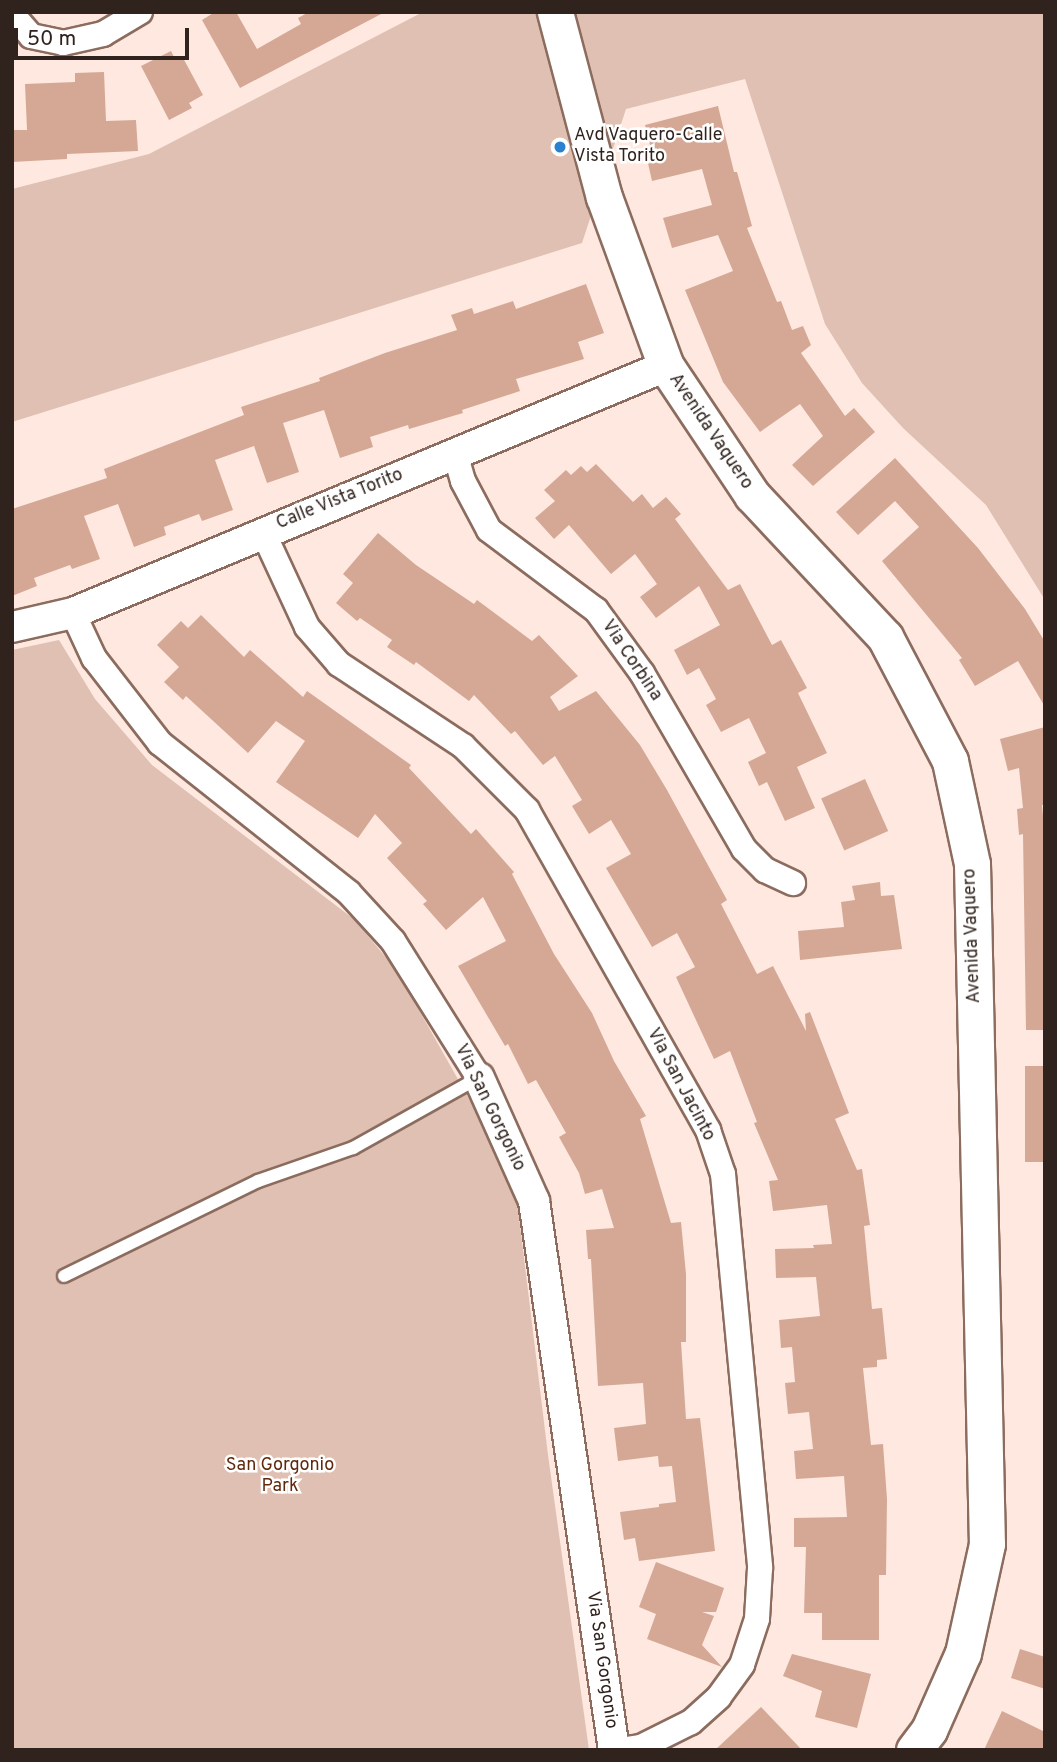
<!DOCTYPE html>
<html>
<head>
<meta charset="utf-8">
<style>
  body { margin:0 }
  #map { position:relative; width:1057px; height:1762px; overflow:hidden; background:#fee8df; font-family:Overpass,sans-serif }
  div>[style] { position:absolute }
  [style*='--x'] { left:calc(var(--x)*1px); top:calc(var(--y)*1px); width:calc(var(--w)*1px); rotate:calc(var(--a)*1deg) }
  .green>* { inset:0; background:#dfc0b3 }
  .building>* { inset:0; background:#d4a895; transform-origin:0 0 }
  .roads { filter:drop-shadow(2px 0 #8b6c5e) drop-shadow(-2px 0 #8b6c5e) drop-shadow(0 2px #8b6c5e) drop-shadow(0 -2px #8b6c5e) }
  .service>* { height:12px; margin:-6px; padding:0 6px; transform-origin:6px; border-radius:6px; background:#fff }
  .minor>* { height:24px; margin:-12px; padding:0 12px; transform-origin:12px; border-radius:12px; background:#fff }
  .tertiary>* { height:30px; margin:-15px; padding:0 15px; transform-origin:15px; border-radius:15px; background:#fff }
  .secondary>* { height:35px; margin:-17.5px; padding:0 17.5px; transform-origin:17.5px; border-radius:17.5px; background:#fff }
  .dots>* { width:19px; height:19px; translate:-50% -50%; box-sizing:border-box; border:4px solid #fff; border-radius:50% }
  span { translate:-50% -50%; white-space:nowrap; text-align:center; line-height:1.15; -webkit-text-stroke:5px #fff; paint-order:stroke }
  .poi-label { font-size:18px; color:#30231e }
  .left { translate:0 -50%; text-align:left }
  .street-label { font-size:18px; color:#30231e }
  .park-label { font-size:18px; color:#60290e }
  .frame { position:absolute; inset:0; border:14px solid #30231e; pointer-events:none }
  .scale { position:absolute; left:14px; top:28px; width:175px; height:32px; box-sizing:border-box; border:4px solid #30231e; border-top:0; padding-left:9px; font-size:21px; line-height:24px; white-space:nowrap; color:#30231e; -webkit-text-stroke:5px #fff; paint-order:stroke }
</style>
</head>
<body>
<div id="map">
  <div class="green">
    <div style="clip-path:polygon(423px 12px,1045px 12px,1045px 600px,986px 505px,903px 428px,862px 383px,825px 324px,745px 79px,626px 109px,582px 243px,12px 422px,12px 189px,149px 154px)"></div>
    <div style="clip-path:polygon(59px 640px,95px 699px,152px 765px,355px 920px,397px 971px,491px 1138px,516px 1192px,548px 1455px,589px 1750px,12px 1750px,12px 650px)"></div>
  </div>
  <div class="building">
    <div style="clip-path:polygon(215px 12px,236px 12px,257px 49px,301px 24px,298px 18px,309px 12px,385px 12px,240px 88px,202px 20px)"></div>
    <div style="clip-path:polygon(171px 51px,175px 59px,182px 56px,203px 95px,189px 103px,192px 108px,169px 120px,141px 66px)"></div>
    <div style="clip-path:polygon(104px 72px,106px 121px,136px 120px,138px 151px,67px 154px,67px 159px,12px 162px,12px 130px,27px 130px,25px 84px,75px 82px,75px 73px)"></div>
    <div style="clip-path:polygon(718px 106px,734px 172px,737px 172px,752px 226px,747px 228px,777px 302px,781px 301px,792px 330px,803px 326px,811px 345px,801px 353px,845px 416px,854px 408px,875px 432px,813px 486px,792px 465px,823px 436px,800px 404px,760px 432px,723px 382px,685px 290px,733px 271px,718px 235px,672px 248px,663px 218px,712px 205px,702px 169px,652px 181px,645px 150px,651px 149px,645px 125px)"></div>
    <div style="clip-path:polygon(586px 284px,604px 333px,578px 342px,584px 359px,516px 379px,520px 391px,462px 410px,463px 413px,409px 429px,408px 425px,370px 437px,373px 447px,340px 458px,324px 410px,283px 423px,299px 472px,267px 483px,254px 446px,215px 460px,233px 510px,202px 521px,199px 514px,164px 527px,166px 535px,134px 547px,118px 504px,84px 516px,100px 559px,72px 569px,70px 565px,34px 578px,37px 586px,12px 596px,12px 509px,107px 478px,104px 469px,244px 415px,241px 407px,320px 381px,319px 378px,385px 353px,457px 330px,451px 315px,472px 308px,474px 314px,513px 301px,516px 309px)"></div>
    <div style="clip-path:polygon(895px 458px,978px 548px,1025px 609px,1045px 642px,1045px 707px,1018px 661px,975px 686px,959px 660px,962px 658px,882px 561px,919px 527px,895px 501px,858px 535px,836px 512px)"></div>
    <div style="clip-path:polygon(596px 464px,633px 502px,642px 494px,653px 508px,666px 497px,681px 514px,675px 519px,728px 590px,740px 584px,772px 645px,781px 640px,807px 688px,798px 693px,827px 753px,797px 767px,815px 808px,785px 821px,767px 782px,759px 786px,748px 762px,766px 753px,749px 718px,721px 732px,706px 705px,716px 699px,699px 668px,687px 675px,674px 650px,720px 625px,699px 586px,656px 618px,640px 597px,657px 584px,635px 554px,611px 574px,569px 525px,554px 539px,535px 518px,555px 501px,544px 490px,566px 470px,571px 475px,581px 466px,587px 472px)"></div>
    <div style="clip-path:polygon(378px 533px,416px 565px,474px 604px,477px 600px,532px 641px,539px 635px,578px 676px,550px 697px,559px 711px,596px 691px,640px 745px,667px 790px,727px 900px,721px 904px,757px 974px,773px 966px,806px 1031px,805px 1014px,810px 1012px,849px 1113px,835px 1119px,857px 1170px,862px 1169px,870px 1225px,864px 1226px,872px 1309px,882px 1308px,887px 1359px,877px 1360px,877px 1367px,863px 1368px,871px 1445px,883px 1444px,887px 1499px,886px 1575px,879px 1575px,879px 1640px,822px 1640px,822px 1613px,804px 1613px,806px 1547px,794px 1547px,794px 1518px,847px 1517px,844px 1476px,796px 1479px,794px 1451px,813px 1449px,809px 1412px,788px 1414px,785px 1383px,795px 1382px,792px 1347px,781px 1348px,779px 1320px,820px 1316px,816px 1277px,776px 1278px,775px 1249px,814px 1248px,813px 1245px,832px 1244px,827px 1205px,773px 1211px,769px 1181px,778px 1180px,754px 1123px,757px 1122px,730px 1051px,714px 1059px,676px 977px,695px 967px,677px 933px,652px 947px,606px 868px,631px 854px,611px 820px,589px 834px,572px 806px,582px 800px,555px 756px,543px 765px,515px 731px,511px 734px,474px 695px,469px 701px,416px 662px,414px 665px,387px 647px,392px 640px,360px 618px,357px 621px,336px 603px,353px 583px,343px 574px)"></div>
    <div style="clip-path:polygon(201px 615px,244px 657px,250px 650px,303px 697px,307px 691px,411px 765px,409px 768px,471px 834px,476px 829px,514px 872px,512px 874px,554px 954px,592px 1013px,614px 1061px,646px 1116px,640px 1119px,671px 1223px,681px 1222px,686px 1274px,686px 1342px,681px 1342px,686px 1419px,700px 1418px,715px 1551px,639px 1561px,635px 1538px,624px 1540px,620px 1512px,659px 1507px,659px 1504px,676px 1502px,672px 1466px,659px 1467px,658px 1456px,618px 1461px,614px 1428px,646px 1424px,643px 1383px,598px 1386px,591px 1259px,588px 1259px,586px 1230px,614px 1228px,602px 1189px,585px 1194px,579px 1173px,559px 1137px,566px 1133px,536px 1080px,528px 1084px,508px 1044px,505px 1046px,458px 966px,506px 941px,483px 897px,446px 930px,423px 904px,427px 901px,387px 858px,402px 843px,375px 814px,358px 838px,276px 782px,305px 741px,276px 721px,248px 753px,186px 696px,183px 700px,164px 682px,179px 667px,157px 645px,181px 621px,188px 628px)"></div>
    <div style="clip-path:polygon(1045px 727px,1045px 805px,1042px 805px,1045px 836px,1045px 1030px,1026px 1030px,1023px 834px,1019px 835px,1017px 809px,1023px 808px,1019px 768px,1008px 771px,1000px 739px)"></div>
    <div style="left:865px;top:779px;width:57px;height:48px;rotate:66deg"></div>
    <div style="clip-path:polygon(880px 882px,881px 896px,894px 895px,902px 949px,800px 960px,798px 931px,844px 927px,841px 902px,855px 900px,852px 886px)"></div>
    <div style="left:1025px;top:1066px;width:20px;height:96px"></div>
    <div style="clip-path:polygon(656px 1562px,724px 1588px,716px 1612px,702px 1612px,714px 1616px,702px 1645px,722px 1667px,647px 1639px,656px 1614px,639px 1607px)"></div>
    <div style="clip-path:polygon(1020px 1649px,1045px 1657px,1045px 1689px,1011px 1678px)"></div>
    <div style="clip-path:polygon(792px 1654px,871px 1674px,857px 1728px,815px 1717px,822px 1691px,783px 1676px)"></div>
    <div style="clip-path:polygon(761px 1707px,802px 1750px,715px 1750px)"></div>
    <div style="clip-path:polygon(1002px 1711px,1045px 1732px,1045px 1750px,984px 1750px)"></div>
  </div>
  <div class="roads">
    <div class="service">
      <div style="--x:64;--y:1276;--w:216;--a:-26.1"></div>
      <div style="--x:258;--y:1181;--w:101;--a:-19.2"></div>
      <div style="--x:353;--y:1148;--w:143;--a:-29.2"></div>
    </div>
    <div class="minor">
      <div style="--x:12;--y:14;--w:29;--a:49"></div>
      <div style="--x:31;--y:36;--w:33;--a:12"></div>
      <div style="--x:63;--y:43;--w:41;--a:-12.7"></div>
      <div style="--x:103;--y:34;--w:43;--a:-30.7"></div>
      <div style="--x:455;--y:453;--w:29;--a:74"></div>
      <div style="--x:463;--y:481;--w:55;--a:62"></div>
      <div style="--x:489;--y:530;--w:134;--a:36.8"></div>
      <div style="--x:596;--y:610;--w:78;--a:53.9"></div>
      <div style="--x:642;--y:673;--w:203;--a:59.9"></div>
      <div style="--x:744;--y:849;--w:30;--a:45"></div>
      <div style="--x:765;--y:870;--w:31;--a:25"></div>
      <div style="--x:263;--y:532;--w:105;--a:65.1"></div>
      <div style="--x:307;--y:627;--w:49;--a:49.1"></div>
      <div style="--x:339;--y:664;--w:149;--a:33.5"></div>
      <div style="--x:463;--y:746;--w:91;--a:45"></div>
      <div style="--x:527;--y:810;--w:368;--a:60.5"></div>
      <div style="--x:708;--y:1130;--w:46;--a:71.2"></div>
      <div style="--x:723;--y:1174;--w:396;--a:84.6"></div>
      <div style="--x:760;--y:1568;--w:51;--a:93.4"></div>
      <div style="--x:757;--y:1619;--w:48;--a:108.1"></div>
      <div style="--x:742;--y:1665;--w:39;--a:126"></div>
      <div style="--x:719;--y:1697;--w:38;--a:138"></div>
      <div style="--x:691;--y:1722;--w:56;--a:153.4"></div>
      <div style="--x:641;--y:1747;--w:22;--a:172"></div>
      <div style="--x:73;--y:613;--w:50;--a:65"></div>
      <div style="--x:94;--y:658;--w:108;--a:52.2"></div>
      <div style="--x:160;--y:743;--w:241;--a:38.4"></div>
      <div style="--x:349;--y:893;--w:65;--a:47.5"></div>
      <div style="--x:393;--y:941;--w:162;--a:57.9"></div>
    </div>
    <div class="tertiary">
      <div style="--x:12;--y:627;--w:63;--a:-12.9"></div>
      <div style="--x:73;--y:613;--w:642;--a:-22.61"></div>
      <div style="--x:479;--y:1078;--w:135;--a:65.9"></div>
      <div style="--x:534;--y:1201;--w:555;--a:81.71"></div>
    </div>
    <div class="secondary">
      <div style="--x:555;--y:12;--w:191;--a:75.2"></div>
      <div style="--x:604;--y:197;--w:180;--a:69.9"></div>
      <div style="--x:666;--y:366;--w:155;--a:56.3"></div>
      <div style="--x:752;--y:495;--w:195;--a:46.9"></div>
      <div style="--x:885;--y:637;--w:140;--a:62.3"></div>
      <div style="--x:950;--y:761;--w:105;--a:77.9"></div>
      <div style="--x:972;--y:864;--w:680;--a:88.74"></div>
      <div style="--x:987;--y:1544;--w:112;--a:102.4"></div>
      <div style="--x:963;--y:1653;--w:84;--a:113.8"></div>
      <div style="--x:929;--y:1730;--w:25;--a:127"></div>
    </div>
  </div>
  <div class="dots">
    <div style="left:560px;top:147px;background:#2a81cf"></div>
  </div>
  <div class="poi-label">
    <span class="left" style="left:574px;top:147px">Avd Vaquero-Calle<br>Vista Torito</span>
  </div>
  <div class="street-label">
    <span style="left:710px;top:432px;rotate:56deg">Avenida Vaquero</span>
    <span style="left:340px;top:500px;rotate:-22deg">Calle Vista Torito</span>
    <span style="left:631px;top:661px;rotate:56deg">Via Corbina</span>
    <span style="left:973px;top:936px;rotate:-92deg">Avenida Vaquero</span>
    <span style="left:680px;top:1085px;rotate:62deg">Via San Jacinto</span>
    <span style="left:489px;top:1108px;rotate:64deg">Via San Gorgonio</span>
    <span style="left:601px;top:1660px;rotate:82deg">Via San Gorgonio</span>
  </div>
  <div class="park-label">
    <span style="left:280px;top:1477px">San Gorgonio<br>Park</span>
  </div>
  <div class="frame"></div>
  <div class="scale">50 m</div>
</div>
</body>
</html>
